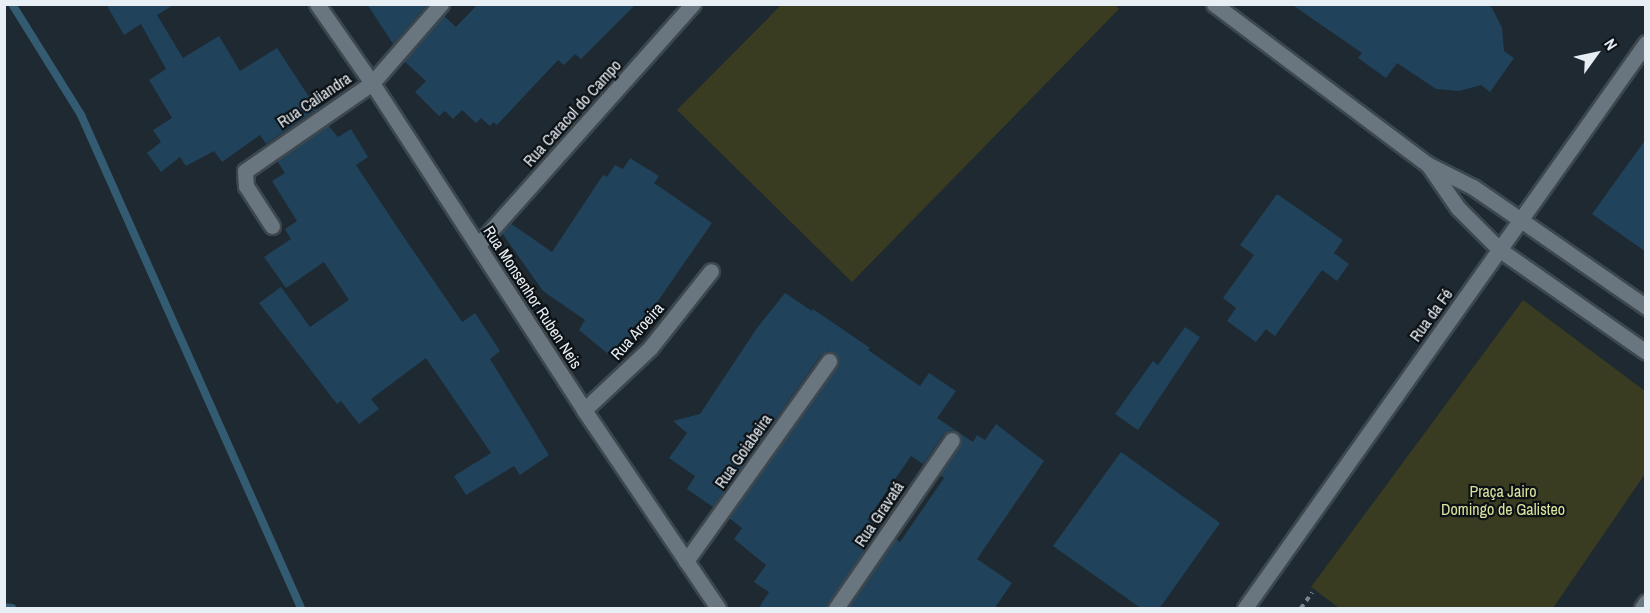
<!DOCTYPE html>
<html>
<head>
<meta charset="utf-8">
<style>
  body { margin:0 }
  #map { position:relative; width:1650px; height:613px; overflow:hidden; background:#1e2931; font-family:"Archivo Narrow",sans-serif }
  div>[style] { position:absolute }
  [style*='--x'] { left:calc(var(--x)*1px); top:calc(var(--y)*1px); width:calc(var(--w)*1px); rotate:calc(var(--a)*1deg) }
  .green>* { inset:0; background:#3a3c21 }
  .stream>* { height:8px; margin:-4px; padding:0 4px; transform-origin:4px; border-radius:4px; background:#335c72 }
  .building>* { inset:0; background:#20435b }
  .path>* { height:4px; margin-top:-2px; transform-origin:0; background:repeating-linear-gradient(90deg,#7c858c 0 4.5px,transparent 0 9px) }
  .roads { filter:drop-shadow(2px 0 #3d474e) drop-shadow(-2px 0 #3d474e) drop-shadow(0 2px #3d474e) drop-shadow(0 -2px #3d474e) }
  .service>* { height:15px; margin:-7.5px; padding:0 7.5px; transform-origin:7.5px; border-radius:7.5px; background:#697680 }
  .minor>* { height:15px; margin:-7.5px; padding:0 7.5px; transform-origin:7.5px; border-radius:7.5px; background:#697680 }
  span { translate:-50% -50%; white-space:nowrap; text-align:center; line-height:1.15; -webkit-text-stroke:4.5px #0c1115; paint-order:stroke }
  .street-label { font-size:16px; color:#e7eef4 }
  .park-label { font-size:16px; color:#dce39e }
  .frame { position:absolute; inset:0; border:6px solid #e7eef4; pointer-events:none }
  .north { position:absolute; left:1566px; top:24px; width:60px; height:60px; -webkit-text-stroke:4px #0c1115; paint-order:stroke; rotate:57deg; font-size:16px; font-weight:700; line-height:24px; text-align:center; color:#e7eef4 }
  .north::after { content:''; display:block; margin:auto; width:21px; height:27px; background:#e7eef4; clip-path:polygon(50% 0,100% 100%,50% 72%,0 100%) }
</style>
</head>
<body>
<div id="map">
  <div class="green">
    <div style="clip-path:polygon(1115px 5px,1119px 9px,852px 282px,677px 110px,781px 5px)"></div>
    <div style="clip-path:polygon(1523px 300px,1645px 391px,1645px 474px,1553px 608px,1339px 608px,1311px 587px)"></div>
  </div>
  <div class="stream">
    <div style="--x:12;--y:4;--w:131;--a:58.1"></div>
    <div style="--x:81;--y:115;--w:540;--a:65.95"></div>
    <div style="--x:4;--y:607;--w:8;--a:7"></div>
  </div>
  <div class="building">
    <div style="clip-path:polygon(106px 4px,175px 4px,157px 15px,183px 58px,219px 36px,240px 71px,277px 48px,317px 109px,266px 144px,260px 135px,222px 162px,214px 151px,186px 166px,180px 157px,161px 172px,147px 153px,161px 142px,153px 130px,172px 118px,149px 80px,166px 69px,141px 24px,124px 35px)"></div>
    <div style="clip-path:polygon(367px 4px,428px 4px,393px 44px)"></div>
    <div style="clip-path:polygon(478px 4px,636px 4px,581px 59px,575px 54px,564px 65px,558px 60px,497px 125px,493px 122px,490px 126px,481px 118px,476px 123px,462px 110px,453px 119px,445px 111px,439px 116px,415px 92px,426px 81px,404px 61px,444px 16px,456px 27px)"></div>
    <div style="clip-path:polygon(1291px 4px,1487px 4px,1492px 8px,1502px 28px,1504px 51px,1514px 58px,1490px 92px,1481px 85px,1459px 91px,1436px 89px,1397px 63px,1386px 78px,1358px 58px,1362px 53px)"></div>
    <div style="clip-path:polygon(328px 125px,338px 137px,351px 129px,368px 157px,356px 165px,399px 230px,462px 322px,475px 313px,500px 351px,490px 359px,549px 455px,520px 475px,514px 466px,466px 495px,454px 476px,491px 453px,426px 358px,371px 399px,379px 409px,359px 424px,341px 401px,337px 404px,259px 303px,281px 287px,310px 327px,349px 300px,324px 262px,286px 288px,264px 257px,291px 239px,285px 229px,297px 221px,272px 181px,285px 173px,277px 161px)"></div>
    <div style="clip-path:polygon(1646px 139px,1646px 252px,1592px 214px)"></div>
    <div style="clip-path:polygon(630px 158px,659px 176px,654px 183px,712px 223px,635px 334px,613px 358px,579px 330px,585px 320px,543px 291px,502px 233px,510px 223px,552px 252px,603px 175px,607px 177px,615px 165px,623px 169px)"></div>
    <div style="clip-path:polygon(1277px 194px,1343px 240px,1334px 253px,1349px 264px,1337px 281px,1322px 270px,1275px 336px,1266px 329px,1256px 342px,1227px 321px,1236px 308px,1223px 298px,1254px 255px,1240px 245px)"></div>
    <div style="clip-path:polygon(785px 293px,812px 311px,813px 309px,870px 348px,868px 350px,920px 386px,929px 373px,956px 391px,937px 418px,973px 442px,977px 435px,985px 440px,996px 424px,1044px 461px,977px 559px,1012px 583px,994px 609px,848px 609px,896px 539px,900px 542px,944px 478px,940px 475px,962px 441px,960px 435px,952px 430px,944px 434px,923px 464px,911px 456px,867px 520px,879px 528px,826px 609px,758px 609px,769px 592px,754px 582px,766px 565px,734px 539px,742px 528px,729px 518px,837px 367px,838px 356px,829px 351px,821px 355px,713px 507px,687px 489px,695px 476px,669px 458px,687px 433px,673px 421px,700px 414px,757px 328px)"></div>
    <div style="clip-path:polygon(1185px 327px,1200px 337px,1138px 430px,1115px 414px,1153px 361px,1158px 365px)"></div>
    <div style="clip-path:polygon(1121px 452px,1220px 523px,1159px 609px,1142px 609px,1053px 546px)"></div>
  </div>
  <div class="path">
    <div style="--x:1301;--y:608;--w:19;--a:-54"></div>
  </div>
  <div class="roads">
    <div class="service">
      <div style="--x:372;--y:83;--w:105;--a:-48.9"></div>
      <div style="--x:584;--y:410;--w:91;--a:-43.2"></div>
      <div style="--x:650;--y:348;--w:98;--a:-51.6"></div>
      <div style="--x:686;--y:561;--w:246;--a:-54.4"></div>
      <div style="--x:836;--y:608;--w:204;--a:-55.4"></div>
      <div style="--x:1642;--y:608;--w:7;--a:-56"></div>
    </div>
    <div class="minor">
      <div style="--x:317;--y:4;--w:96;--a:55.2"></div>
      <div style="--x:372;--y:83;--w:390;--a:57"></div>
      <div style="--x:584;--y:410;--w:239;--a:55.9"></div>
      <div style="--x:1214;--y:4;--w:266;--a:36.9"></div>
      <div style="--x:1427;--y:164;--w:51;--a:26.6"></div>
      <div style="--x:1473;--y:187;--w:211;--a:34.7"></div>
      <div style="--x:1429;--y:166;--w:51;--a:55.4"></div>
      <div style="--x:1458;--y:208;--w:59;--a:45"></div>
      <div style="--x:1500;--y:250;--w:178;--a:34.9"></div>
      <div style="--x:272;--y:226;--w:48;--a:-123"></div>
      <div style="--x:246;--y:186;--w:15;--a:-94"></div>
      <div style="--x:245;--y:171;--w:155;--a:-34.7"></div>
      <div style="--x:478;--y:245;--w:323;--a:-48.3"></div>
      <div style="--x:1245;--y:608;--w:693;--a:-54.64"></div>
    </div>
  </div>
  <div class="street-label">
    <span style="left:314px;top:100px;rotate:-34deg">Rua Caliandra</span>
    <span style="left:572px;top:113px;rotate:-48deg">Rua Caracol do Campo</span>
    <span style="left:533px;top:297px;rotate:57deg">Rua Monsenhor Ruben Neis</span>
    <span style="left:1431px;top:315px;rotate:-54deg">Rua da Fé</span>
    <span style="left:637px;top:331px;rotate:-48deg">Rua Aroeira</span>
    <span style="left:743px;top:451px;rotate:-55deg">Rua Goiabeira</span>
    <span style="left:879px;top:514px;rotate:-56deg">Rua Gravatá</span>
  </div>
  <div class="park-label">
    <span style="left:1503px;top:500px">Praça Jairo<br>Domingo de Galisteo</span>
  </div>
  <div class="frame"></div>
  <div class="north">N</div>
</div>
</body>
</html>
